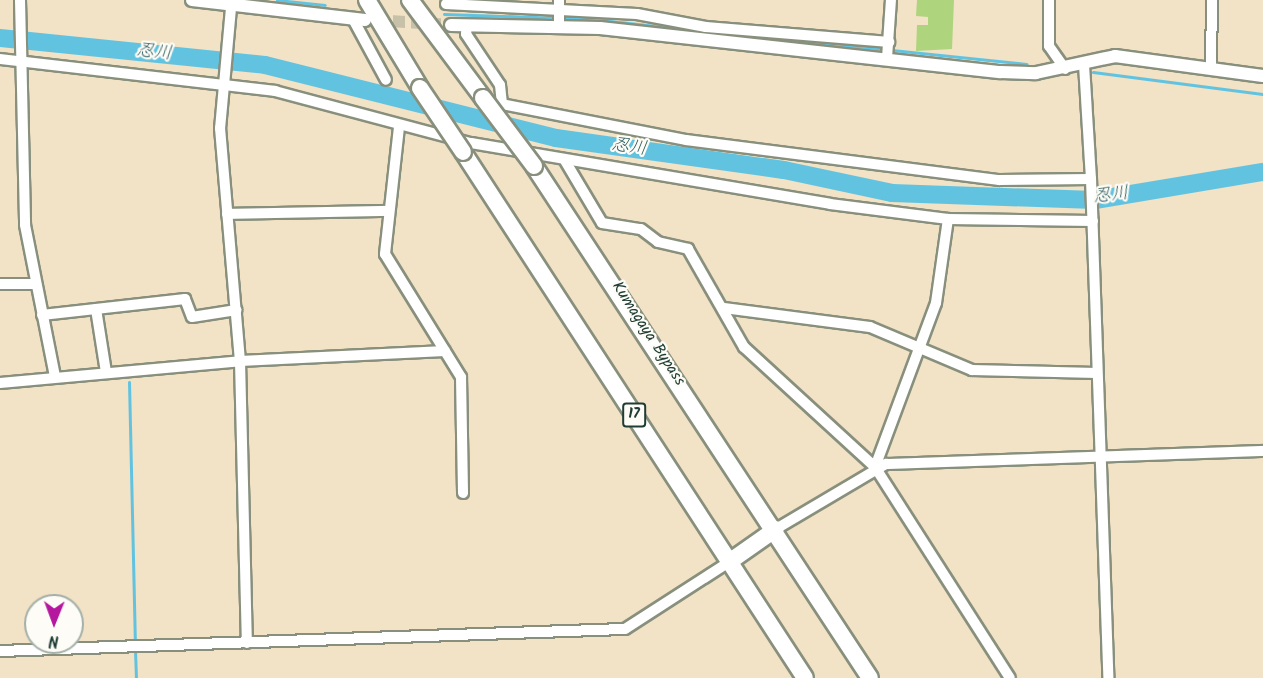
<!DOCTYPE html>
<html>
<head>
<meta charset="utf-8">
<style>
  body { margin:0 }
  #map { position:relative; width:1263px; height:678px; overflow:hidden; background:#f2e2c6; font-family:Kalam,"Klee One",sans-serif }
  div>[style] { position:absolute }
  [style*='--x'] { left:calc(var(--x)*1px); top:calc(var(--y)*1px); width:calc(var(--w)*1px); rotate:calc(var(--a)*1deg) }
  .green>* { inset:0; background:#afd47e }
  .stream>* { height:3px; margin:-1.5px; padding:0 1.5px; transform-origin:1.5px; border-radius:1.5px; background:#62c3e0 }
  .river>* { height:18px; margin:-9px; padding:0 9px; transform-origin:9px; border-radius:9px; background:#62c3e0 }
  .tertiary-tunnel>* { height:12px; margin-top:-6px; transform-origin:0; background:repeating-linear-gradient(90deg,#c8c1a9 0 12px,transparent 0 18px) }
  .roads { filter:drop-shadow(2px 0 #88907d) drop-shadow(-2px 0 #88907d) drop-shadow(0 2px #88907d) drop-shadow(0 -2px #88907d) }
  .minor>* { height:10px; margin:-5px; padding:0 5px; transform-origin:5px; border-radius:5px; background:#fff }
  .tertiary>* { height:12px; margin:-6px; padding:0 6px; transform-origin:6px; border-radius:6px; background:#fff }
  .trunk>* { height:16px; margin:-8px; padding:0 8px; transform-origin:8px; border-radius:8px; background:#fff }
  .bridges { filter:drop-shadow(2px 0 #88907d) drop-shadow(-2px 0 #88907d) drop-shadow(0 2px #88907d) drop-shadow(0 -2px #88907d) }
  .trunk-bridge>* { height:16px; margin:-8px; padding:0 8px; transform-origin:8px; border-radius:8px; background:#fff }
  span { translate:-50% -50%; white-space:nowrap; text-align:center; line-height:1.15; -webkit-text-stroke:4.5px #fdfcf7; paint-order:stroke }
  .shield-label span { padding:2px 4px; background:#fdfcf7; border:2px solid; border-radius:4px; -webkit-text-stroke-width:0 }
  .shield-label { font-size:15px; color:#1f3d34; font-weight:700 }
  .street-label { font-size:16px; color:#1f3d34 }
  .water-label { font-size:18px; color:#305e5f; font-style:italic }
  .north { position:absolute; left:24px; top:594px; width:60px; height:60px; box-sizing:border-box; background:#fdfcf7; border:2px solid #a4b0a9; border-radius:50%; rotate:181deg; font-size:16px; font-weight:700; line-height:24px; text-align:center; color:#1f3d34 }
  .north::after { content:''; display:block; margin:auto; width:21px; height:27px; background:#b5179e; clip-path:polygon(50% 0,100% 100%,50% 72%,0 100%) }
</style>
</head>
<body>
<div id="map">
  <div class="green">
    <div style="clip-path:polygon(917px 0,954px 0,952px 49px,916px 51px,917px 25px,928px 25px,928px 17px,916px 16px)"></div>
  </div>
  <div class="stream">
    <div style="--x:277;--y:0;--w:48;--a:5.9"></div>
    <div style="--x:444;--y:14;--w:148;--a:1.9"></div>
    <div style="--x:592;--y:19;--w:103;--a:6.2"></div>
    <div style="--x:746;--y:35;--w:282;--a:5.9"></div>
    <div style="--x:1093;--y:72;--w:171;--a:7.4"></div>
    <div style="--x:129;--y:382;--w:261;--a:88.7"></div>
    <div style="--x:135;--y:650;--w:28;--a:88"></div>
  </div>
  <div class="river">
    <div style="--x:0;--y:38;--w:266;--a:5.8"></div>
    <div style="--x:265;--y:65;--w:300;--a:14.1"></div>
    <div style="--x:556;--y:138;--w:230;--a:8"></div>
    <div style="--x:784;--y:170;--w:110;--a:12"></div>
    <div style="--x:892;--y:193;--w:203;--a:2"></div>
    <div style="--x:1095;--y:200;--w:170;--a:-9.5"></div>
  </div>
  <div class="tertiary-tunnel">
    <div style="--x:375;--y:20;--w:76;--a:3.8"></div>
  </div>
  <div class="roads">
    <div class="minor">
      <div style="--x:20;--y:0;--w:225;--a:88.7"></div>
      <div style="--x:25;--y:225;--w:155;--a:78.8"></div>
      <div style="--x:559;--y:0;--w:28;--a:90"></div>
      <div style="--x:1049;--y:0;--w:46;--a:90"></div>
      <div style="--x:1049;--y:46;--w:28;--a:55"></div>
      <div style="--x:446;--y:4;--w:191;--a:3"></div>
      <div style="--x:637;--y:14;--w:70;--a:10.7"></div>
      <div style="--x:706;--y:27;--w:184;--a:4.7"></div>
      <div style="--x:231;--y:8;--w:121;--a:95.2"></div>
      <div style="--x:220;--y:128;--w:234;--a:85.1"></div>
      <div style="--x:240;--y:361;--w:282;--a:88.6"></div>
      <div style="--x:353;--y:19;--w:69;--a:61.6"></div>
      <div style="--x:467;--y:25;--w:9;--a:96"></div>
      <div style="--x:466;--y:34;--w:61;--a:56.3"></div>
      <div style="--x:500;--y:85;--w:19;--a:84"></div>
      <div style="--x:502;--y:104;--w:187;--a:11.1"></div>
      <div style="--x:686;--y:140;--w:316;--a:7.3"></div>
      <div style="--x:999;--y:180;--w:92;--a:-0.6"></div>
      <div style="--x:1091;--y:179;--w:114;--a:-93.5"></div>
      <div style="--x:887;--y:58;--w:58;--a:-86.1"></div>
      <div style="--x:0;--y:59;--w:277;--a:6.6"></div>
      <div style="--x:275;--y:91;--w:203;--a:14.9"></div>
      <div style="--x:471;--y:143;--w:364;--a:9.6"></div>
      <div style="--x:830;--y:204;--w:119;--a:7.2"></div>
      <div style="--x:948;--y:219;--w:145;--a:0.8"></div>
      <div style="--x:1211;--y:68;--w:68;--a:-89.2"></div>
      <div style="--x:399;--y:127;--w:128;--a:96.3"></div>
      <div style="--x:385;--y:254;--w:145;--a:58.3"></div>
      <div style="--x:461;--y:377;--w:116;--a:89"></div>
      <div style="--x:564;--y:159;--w:74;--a:59.3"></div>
      <div style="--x:602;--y:223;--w:39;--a:9"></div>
      <div style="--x:641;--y:229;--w:21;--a:37"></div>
      <div style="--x:658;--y:242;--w:31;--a:13"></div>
      <div style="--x:688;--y:249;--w:113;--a:60.3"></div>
      <div style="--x:744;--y:347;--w:178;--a:42.5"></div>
      <div style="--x:875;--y:467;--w:250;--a:57.4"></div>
      <div style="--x:1091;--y:179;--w:499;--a:88"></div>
      <div style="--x:227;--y:214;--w:162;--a:-1.1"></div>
      <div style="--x:0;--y:284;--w:36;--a:0"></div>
      <div style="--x:724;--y:308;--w:147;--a:7.4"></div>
      <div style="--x:870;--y:327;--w:111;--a:22.9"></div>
      <div style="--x:972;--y:370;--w:125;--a:1.4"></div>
      <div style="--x:96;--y:309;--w:64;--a:81"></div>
      <div style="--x:42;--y:315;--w:144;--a:-6.4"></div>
      <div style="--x:185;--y:299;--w:19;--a:69"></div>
      <div style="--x:192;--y:317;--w:45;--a:-9"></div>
      <div style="--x:0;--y:383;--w:241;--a:-5.2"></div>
      <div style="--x:240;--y:361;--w:205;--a:-2.8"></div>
      <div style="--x:875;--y:467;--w:175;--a:-69.6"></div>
      <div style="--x:936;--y:303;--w:85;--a:-81.9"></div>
      <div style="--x:776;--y:529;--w:128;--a:-30.6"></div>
      <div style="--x:886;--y:464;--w:377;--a:-2"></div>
      <div style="--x:0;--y:651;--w:625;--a:-2.02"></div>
      <div style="--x:625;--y:629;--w:124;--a:-32.8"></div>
    </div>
    <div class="tertiary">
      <div style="--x:192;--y:0;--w:174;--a:6.6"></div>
      <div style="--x:451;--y:25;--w:149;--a:1.2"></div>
      <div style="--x:600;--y:28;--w:403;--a:6.3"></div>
      <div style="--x:1001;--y:72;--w:35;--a:2"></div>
      <div style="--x:1036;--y:73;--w:81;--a:-12.1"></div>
      <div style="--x:1115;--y:56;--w:149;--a:7.7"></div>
    </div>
    <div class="trunk">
      <div style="--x:367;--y:0;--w:103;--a:58.9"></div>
      <div style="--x:410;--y:0;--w:122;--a:53.3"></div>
      <div style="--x:463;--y:152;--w:627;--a:56.97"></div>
      <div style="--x:534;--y:166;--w:612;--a:56.73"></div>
      <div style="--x:729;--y:562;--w:57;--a:-35.1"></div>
    </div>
  </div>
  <div class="bridges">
    <div class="trunk-bridge">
      <div style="--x:420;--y:88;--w:77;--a:56.1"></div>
      <div style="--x:483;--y:98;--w:85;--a:53.1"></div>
    </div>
  </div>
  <div class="shield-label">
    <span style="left:634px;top:415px">17</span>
  </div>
  <div class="street-label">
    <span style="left:648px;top:334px;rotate:57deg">Kumagaya Bypass</span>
  </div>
  <div class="water-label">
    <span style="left:154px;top:53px;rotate:6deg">忍川</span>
    <span style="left:629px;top:148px;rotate:8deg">忍川</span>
    <span style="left:1111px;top:196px;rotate:-7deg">忍川</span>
  </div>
  <div class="north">N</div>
</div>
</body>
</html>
